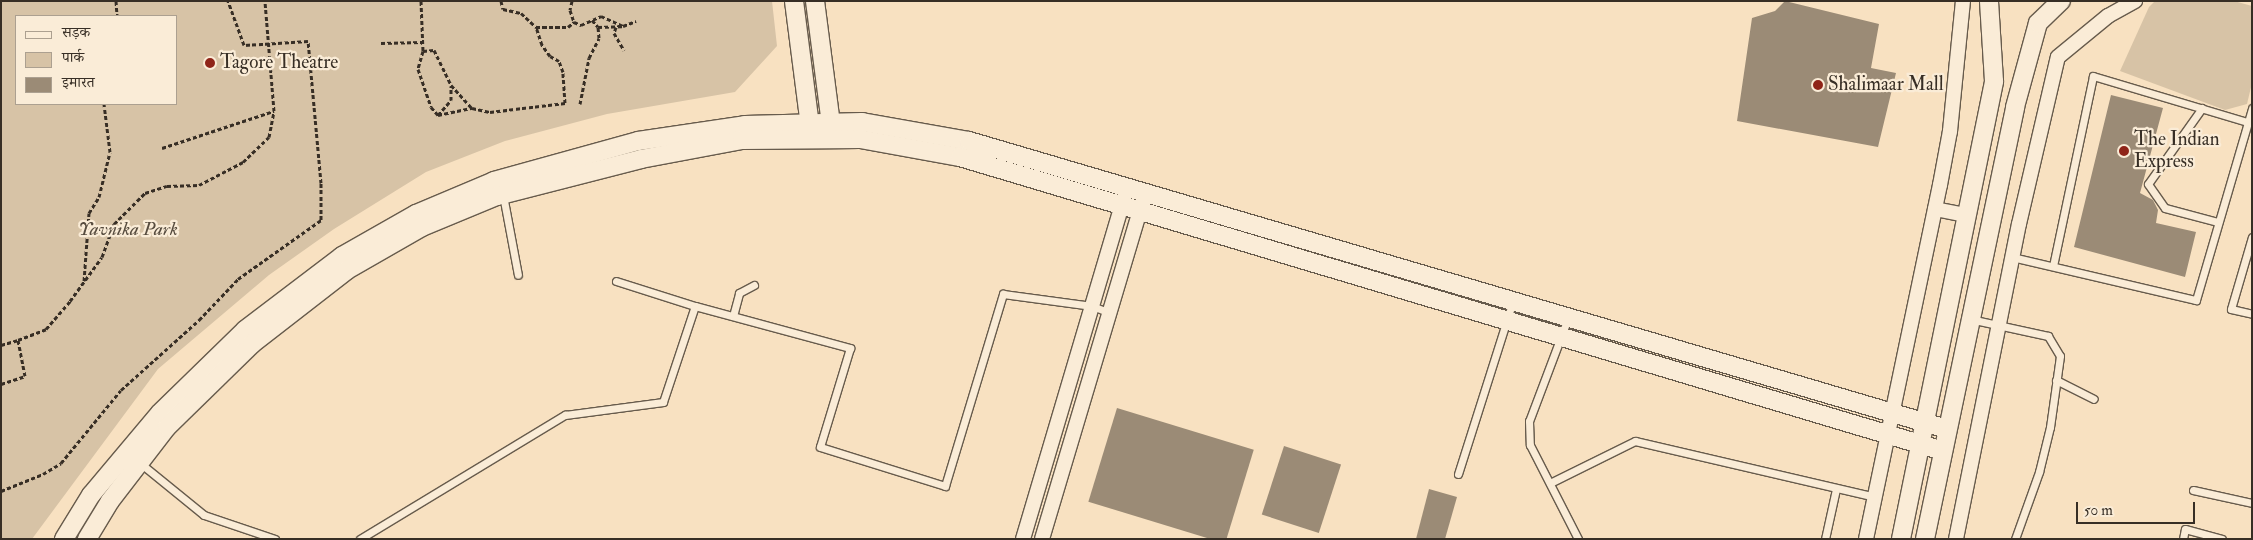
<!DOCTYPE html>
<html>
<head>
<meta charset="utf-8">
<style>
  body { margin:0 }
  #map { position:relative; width:2253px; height:540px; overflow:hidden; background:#f8e1c1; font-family:"IM FELL Double Pica","Noto Serif Devanagari",serif }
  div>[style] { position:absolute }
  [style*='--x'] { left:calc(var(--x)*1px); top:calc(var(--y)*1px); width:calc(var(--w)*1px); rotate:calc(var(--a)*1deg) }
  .green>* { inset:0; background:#d7c3a6 }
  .building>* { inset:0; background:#9b8b76; transform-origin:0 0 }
  .path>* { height:3px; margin-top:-1.5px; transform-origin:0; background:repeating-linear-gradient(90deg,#372e25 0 4px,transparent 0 6.5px) }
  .roads { filter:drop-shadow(1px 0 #675b4c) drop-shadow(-1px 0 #675b4c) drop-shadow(0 1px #675b4c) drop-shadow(0 -1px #675b4c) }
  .service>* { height:7px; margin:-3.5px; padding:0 3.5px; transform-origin:3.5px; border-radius:3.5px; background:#faecd7 }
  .minor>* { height:14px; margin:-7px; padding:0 7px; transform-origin:7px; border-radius:7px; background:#faecd7 }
  .tertiary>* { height:18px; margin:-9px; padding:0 9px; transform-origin:9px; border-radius:9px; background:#faecd7 }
  .dots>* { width:14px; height:14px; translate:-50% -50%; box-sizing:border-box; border:2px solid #faecd7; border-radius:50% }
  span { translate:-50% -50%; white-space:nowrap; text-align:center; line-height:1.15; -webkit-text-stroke:4.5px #faecd7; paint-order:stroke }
  .poi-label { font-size:19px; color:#372e25 }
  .left { translate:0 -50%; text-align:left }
  .park-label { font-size:19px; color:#574c3f; font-style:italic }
  .frame { position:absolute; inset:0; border:2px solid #372e25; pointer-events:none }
  .legend { position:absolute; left:15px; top:15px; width:162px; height:90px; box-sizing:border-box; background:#faecd7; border:1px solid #aca090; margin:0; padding:6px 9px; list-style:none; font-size:15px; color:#372e25 }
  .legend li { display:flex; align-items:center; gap:10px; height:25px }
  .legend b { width:25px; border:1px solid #aca090 }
  .scale { position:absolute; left:2076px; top:502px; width:119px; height:22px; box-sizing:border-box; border:2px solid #372e25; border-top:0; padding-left:6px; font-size:15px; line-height:18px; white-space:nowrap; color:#372e25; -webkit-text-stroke:4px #faecd7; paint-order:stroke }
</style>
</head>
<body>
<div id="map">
  <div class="green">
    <div style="clip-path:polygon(evenodd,1px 1px,772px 1px,777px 46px,735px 92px,607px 114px,505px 141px,426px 172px,334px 229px,269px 275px,158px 369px,32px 539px,1px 539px,1px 1px,16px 16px,176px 16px,176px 104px,16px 104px,16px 16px)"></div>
    <div style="clip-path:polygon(2155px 1px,2234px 1px,2252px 6px,2252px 83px,2247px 104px,2225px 110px,2120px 71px,2149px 7px)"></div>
  </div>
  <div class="building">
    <div style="clip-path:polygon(1785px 1px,1879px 24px,1871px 68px,1896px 73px,1878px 147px,1737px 121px,1752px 18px,1775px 11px)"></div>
    <div style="clip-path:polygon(2111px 95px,2163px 108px,2140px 193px,2153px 200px,2158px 210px,2156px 223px,2196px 232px,2185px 277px,2074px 247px)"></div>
    <div style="left:1117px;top:408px;width:143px;height:98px;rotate:17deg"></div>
    <div style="left:1284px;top:446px;width:60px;height:72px;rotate:18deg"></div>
    <div style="clip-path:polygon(1429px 489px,1457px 497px,1445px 539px,1416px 539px)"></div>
  </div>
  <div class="path">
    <div style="--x:116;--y:1;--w:15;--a:86"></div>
    <div style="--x:421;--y:1;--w:50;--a:87.7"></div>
    <div style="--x:423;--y:51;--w:19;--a:106"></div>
    <div style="--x:418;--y:69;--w:40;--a:71.1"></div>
    <div style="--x:431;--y:107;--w:11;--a:49"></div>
    <div style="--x:438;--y:115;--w:35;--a:-12"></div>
    <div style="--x:472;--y:108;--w:18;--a:13"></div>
    <div style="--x:490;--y:112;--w:76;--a:-6.8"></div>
    <div style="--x:565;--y:103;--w:31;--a:-94"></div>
    <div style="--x:563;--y:72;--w:12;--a:-110"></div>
    <div style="--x:559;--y:61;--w:10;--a:-151"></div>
    <div style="--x:550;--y:56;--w:14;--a:-126"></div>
    <div style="--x:542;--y:45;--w:19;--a:-108"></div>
    <div style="--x:501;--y:1;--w:8;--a:76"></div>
    <div style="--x:503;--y:9;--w:18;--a:13"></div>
    <div style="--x:521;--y:13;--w:21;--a:43"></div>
    <div style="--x:536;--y:27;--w:32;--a:0"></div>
    <div style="--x:568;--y:27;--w:8;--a:-40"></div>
    <div style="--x:572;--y:1;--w:9;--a:103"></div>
    <div style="--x:570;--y:10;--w:13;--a:72"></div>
    <div style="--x:574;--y:22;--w:8;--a:23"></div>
    <div style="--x:581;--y:25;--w:22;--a:-24"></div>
    <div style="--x:601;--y:16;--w:24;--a:24"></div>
    <div style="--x:623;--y:26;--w:14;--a:-21"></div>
    <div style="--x:592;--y:20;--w:9;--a:49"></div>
    <div style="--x:598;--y:27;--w:24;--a:-2"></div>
    <div style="--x:616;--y:27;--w:6;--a:108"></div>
    <div style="--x:614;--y:33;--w:20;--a:60"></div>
    <div style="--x:381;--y:43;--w:42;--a:-1.4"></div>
    <div style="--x:423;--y:51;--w:11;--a:-5"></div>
    <div style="--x:434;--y:50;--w:39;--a:64"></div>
    <div style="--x:451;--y:85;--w:31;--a:48"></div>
    <div style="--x:580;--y:104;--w:47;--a:-78.9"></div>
    <div style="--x:589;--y:58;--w:22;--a:-63"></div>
    <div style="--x:599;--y:38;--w:11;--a:-95"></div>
    <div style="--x:438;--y:115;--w:20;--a:-49"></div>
    <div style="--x:451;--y:100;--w:14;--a:-90"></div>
    <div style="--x:162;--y:148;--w:118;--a:-18.3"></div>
    <div style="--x:84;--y:281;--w:68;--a:-85.8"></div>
    <div style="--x:89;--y:213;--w:19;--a:-58"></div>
    <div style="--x:99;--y:197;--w:46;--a:-76.3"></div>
    <div style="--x:110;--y:152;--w:48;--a:-97.1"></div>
    <div style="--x:1;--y:345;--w:18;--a:-16"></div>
    <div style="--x:1;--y:384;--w:25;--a:-18"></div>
    <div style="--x:25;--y:376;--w:37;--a:-101"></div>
    <div style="--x:18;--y:340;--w:30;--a:-21"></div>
    <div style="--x:46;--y:329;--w:37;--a:-49"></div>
    <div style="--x:70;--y:301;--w:54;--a:-54"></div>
    <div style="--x:102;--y:257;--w:35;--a:-70"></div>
    <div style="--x:114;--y:224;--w:44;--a:-45"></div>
    <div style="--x:145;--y:193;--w:23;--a:-18"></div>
    <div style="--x:167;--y:186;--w:32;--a:-2"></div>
    <div style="--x:199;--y:185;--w:50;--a:-27.6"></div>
    <div style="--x:243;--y:162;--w:36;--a:-44"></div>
    <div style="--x:269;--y:137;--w:26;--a:-79"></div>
    <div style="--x:274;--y:111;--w:110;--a:-94.7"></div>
    <div style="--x:1;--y:491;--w:45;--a:-22"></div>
    <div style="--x:43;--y:474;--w:21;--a:-31"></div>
    <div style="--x:61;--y:463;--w:94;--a:-50.6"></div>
    <div style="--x:121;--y:390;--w:105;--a:-41.9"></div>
    <div style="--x:199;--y:320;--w:57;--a:-46.4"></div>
    <div style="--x:238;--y:279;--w:102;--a:-35.4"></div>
    <div style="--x:321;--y:220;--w:37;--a:-90"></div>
    <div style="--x:321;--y:183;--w:143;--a:-95.2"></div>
    <div style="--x:308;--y:41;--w:64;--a:176.4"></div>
    <div style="--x:244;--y:45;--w:47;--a:-110"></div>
  </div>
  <div class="roads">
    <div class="service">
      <div style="--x:2202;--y:108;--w:93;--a:125.4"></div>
      <div style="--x:2148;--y:184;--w:29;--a:55"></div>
      <div style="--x:2165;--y:208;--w:55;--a:14.8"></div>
      <div style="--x:503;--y:195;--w:81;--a:79.4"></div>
      <div style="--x:2252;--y:237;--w:75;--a:106.3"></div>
      <div style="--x:2231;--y:309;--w:22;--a:13"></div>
      <div style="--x:2012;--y:257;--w:189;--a:13.2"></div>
      <div style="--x:2196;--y:300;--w:200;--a:-73.7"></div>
      <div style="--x:2053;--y:266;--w:194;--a:-78.1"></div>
      <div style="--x:2093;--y:76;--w:161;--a:16.6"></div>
      <div style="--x:616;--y:281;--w:83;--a:17.6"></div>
      <div style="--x:733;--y:316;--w:24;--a:-75"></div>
      <div style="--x:739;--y:293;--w:17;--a:-28"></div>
      <div style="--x:1568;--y:318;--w:110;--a:110.7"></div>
      <div style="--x:1529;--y:421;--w:24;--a:88"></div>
      <div style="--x:1530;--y:445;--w:106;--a:62.9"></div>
      <div style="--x:1970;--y:319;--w:80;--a:12.3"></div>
      <div style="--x:2048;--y:336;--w:23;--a:59"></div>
      <div style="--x:2060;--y:356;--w:72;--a:98"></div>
      <div style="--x:2050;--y:427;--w:46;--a:103.7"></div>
      <div style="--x:2039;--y:472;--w:71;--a:109.7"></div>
      <div style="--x:2056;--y:380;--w:42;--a:26.6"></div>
      <div style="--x:140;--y:463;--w:82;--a:39.1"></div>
      <div style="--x:204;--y:515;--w:75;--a:18.7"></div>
      <div style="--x:1458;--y:474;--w:182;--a:-72.4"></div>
      <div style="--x:1550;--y:483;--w:95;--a:-26.3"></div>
      <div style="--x:1635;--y:441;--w:247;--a:13.1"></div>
      <div style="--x:2193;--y:490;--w:60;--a:12.4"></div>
      <div style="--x:360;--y:539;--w:240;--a:-31.2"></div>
      <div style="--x:565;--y:415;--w:99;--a:-7.6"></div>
      <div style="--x:663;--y:402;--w:101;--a:-71.6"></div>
      <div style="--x:695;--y:306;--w:161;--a:15.2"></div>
      <div style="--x:850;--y:348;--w:103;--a:106.9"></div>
      <div style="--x:820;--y:447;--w:131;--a:17.3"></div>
      <div style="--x:945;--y:486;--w:201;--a:-73.2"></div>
      <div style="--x:1003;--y:294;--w:90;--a:7.7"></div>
      <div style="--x:1092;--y:306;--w:19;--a:21"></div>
      <div style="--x:1825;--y:539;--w:51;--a:-77.6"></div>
      <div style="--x:2183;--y:539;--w:10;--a:-79"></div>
      <div style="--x:2185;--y:529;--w:38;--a:15"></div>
    </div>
    <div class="minor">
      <div style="--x:1935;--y:209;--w:33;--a:11"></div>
      <div style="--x:1023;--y:539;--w:366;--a:-73.5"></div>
      <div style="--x:1042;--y:539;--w:353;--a:-73.4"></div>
      <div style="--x:1866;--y:539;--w:362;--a:-78.2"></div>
      <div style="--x:1940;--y:185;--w:55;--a:-79.5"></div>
      <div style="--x:1950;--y:131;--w:131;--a:-84.3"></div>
      <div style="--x:1956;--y:539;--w:321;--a:-78.7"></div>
      <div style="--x:2019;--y:224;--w:171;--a:-76.9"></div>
      <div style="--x:2058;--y:57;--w:65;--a:-39.4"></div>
      <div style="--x:2108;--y:16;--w:31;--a:-29"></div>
    </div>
    <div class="tertiary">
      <div style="--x:794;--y:1;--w:134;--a:82.7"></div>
      <div style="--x:815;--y:1;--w:132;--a:82.6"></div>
      <div style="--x:64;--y:539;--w:52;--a:-58.5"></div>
      <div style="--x:91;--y:495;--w:107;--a:-49.9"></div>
      <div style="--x:160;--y:413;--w:119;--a:-44.3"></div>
      <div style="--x:245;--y:330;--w:122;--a:-37.3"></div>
      <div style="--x:342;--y:256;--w:85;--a:-29.6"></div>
      <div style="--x:416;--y:214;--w:85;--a:-22.9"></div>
      <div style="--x:494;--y:181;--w:149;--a:-15.5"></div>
      <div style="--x:638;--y:141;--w:108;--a:-8.5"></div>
      <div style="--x:745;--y:125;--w:117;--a:-1.5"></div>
      <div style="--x:862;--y:122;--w:109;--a:10.1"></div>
      <div style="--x:969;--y:141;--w:1020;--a:16.41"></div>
      <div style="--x:87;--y:539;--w:44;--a:-58.8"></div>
      <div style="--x:110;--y:501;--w:93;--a:-52.4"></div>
      <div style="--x:167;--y:427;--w:119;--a:-44.3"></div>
      <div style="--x:252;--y:344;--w:120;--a:-37.9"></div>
      <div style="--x:347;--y:270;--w:86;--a:-29.8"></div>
      <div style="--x:422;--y:227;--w:81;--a:-22.5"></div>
      <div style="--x:497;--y:196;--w:149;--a:-14.4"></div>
      <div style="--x:641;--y:159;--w:103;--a:-10.7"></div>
      <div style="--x:742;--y:140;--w:118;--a:-0.5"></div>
      <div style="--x:860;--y:139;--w:102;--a:10.2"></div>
      <div style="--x:960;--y:157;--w:1026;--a:16.65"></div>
      <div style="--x:1901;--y:539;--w:467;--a:-78.5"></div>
      <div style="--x:1994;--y:81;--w:80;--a:-93.6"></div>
      <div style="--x:1925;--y:539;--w:441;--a:-78.2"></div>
      <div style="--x:2015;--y:107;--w:87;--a:-74.7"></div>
      <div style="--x:2038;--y:23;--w:32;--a:-44"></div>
    </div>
  </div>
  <div class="dots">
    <div style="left:210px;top:63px;background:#8f2418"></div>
    <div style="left:1818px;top:85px;background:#8f2418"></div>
    <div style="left:2124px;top:151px;background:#8f2418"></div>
  </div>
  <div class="poi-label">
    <span class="left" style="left:220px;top:63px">Tagore Theatre</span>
    <span class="left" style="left:1828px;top:85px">Shalimaar Mall</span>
    <span class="left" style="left:2134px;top:151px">The Indian<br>Express</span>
  </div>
  <div class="park-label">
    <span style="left:128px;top:230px">Yavnika Park</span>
  </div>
  <div class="frame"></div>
  <ul class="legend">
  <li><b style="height:6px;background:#faecd7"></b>सड़क</li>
  <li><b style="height:14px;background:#d7c3a6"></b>पार्क</li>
  <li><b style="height:14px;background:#9b8b76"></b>इमारत</li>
  </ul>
  <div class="scale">50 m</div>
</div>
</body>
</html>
